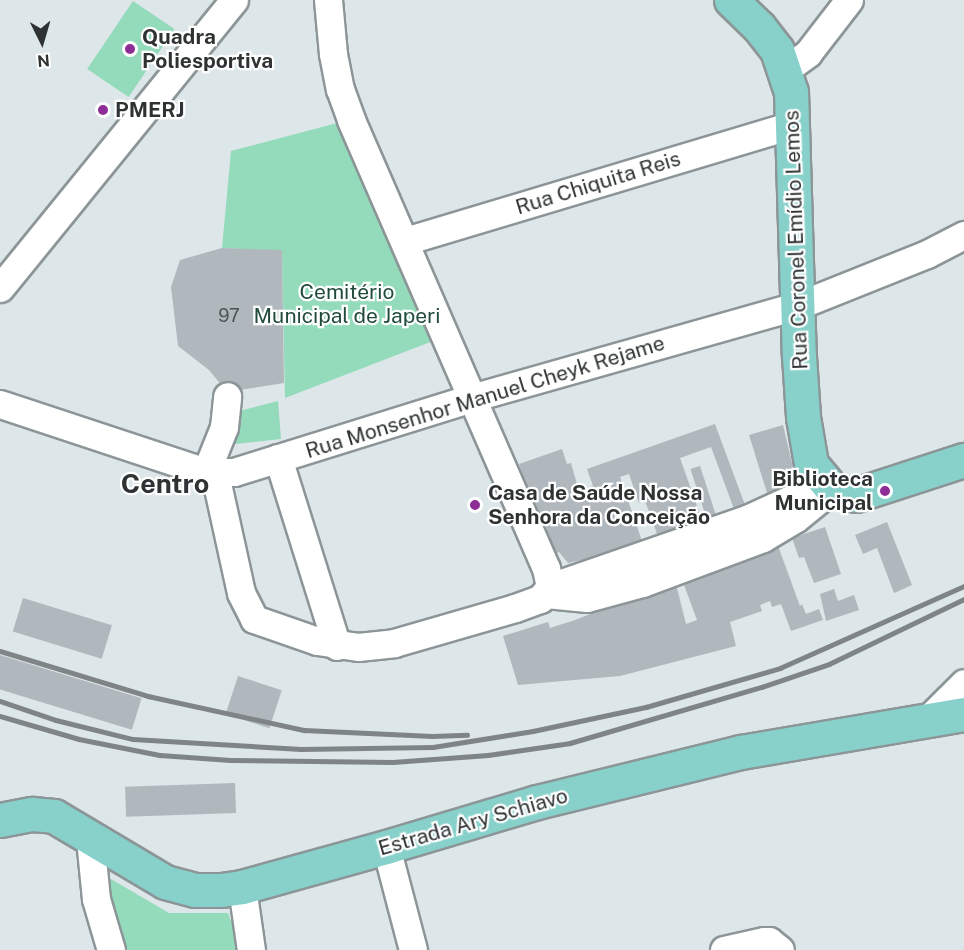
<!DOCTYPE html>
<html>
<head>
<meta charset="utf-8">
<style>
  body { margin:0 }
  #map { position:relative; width:964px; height:950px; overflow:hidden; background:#dde6e8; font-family:"Public Sans",sans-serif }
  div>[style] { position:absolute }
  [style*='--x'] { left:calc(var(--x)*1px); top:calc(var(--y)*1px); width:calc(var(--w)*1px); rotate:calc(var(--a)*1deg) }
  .green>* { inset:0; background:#93dbbb; transform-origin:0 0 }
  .building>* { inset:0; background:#b0b8bd; transform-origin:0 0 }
  .roads { filter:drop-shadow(2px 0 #8c9597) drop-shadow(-2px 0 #8c9597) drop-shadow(0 2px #8c9597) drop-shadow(0 -2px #8c9597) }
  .minor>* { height:27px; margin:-13.5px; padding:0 13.5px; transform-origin:13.5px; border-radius:13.5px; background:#fff }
  .major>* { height:33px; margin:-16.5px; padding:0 16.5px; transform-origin:16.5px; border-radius:16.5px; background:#88d1cb }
  .rail>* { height:4.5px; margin:-2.25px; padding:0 2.25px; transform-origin:2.25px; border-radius:2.25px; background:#7f8586 }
  .dots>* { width:16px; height:16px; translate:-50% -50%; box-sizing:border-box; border:3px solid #fff; border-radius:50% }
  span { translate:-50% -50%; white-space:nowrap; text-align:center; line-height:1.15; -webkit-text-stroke:4.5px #fff; paint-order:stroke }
  .number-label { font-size:18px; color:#4e5456 }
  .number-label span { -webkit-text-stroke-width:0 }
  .poi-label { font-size:21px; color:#2e3233; font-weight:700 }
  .left { translate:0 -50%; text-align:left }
  .right { translate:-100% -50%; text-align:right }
  .street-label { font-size:21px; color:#2e3233 }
  .park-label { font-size:21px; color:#214b3a }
  .district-label { font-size:27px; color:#2e3233; font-weight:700 }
  .north { position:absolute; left:12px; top:12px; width:60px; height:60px; -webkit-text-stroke:4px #fff; paint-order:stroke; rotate:175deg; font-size:16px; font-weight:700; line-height:24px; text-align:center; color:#2e3233 }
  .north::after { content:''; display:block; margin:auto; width:21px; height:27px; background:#2e3233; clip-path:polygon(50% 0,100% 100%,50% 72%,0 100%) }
</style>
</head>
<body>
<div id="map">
  <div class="green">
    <div style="left:133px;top:1px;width:50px;height:82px;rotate:34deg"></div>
    <div style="clip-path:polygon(341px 122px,433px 341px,285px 398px,282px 251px,222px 248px,231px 151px)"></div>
    <div style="clip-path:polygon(278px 401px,281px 439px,226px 445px,235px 412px)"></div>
    <div style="clip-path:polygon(92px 868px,169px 913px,228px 913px,241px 950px,118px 950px)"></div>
  </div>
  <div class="building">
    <div style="clip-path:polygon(222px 248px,282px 250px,284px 383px,227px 392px,209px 370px,178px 346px,171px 287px,180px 260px)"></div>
    <div style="clip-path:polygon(715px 424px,745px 505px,734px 509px,711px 447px,680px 458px,702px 520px,660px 542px,645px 501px,639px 503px,629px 474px,620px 477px,644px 547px,584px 568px,581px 560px,568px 563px,559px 552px,555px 554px,542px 515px,537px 517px,519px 464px,562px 449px,567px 464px,571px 463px,579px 491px,593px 486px,587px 469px)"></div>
    <div style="clip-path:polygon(783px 425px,795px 476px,791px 486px,768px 496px,749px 435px)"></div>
    <div style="left:700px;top:466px;width:52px;height:10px;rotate:72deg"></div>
    <div style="clip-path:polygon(887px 522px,912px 585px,894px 593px,877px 548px,863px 554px,855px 535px)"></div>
    <div style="clip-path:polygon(825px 527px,841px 574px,814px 583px,804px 557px,799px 558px,792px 538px)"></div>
    <div style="clip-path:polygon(777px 543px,800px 606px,802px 604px,806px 614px,819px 609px,823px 620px,791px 631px,781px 604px,772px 607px,770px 601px,760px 605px,762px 611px,730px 622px,736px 646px,620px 676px,518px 685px,503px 636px,548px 622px,550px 628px,575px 620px,603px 609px,601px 604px,675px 580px,686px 624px,697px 620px,681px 577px)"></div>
    <div style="clip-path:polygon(834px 589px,838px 601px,854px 595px,859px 610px,826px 621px,820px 594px)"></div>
    <div style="left:23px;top:598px;width:93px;height:35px;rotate:17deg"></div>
    <div style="left:0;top:655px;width:148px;height:33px;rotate:17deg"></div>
    <div style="left:238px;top:676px;width:46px;height:40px;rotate:18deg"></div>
    <div style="left:235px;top:783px;width:30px;height:110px;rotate:88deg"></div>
  </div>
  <div class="roads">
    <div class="minor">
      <div style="--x:328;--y:0;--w:54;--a:84.7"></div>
      <div style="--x:333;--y:54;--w:36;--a:79"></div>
      <div style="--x:340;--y:89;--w:33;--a:70"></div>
      <div style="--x:351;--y:120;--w:489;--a:66.5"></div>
      <div style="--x:546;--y:568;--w:19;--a:78"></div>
      <div style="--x:785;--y:70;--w:29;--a:-36"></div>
      <div style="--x:808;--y:53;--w:67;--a:-52.3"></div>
      <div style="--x:405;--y:241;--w:403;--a:-16.7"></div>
      <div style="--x:0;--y:288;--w:371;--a:-50.9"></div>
      <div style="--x:0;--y:404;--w:217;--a:18.3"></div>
      <div style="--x:206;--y:472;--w:28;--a:0"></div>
      <div style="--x:234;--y:472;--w:248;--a:-17.3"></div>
      <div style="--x:471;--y:398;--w:339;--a:-15.8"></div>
      <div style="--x:797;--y:306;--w:140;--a:-21.8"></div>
      <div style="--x:927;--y:254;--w:42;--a:-27.2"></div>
      <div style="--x:278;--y:458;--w:197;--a:72.6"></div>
      <div style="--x:206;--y:472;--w:20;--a:53"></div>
      <div style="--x:218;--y:488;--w:107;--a:77.6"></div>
      <div style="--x:241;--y:593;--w:29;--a:63"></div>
      <div style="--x:254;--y:619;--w:67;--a:19.2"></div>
      <div style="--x:317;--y:641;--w:41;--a:8.3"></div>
      <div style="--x:358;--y:647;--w:36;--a:-6"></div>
      <div style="--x:394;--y:643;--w:126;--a:-16.1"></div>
      <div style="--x:515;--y:608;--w:27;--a:-20"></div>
      <div style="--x:540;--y:599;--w:16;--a:-50"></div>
      <div style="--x:550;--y:587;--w:211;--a:-19.1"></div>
      <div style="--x:749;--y:518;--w:84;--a:-24.7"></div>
      <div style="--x:206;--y:472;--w:48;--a:-68.2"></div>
      <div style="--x:224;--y:427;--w:31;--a:-84"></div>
      <div style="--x:546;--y:594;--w:41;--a:5.6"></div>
      <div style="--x:587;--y:598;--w:57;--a:-15.3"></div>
      <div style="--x:642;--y:583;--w:129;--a:-20.4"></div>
      <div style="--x:763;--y:538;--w:37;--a:-31"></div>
      <div style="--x:795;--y:519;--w:36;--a:-39"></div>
      <div style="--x:927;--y:720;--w:52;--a:-45"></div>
      <div style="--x:90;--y:839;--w:60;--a:84.3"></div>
      <div style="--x:96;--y:899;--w:53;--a:73.6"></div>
      <div style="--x:386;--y:847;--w:106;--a:75.3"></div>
      <div style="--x:242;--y:887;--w:64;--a:81.9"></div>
      <div style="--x:724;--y:950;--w:41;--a:-12.7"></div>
      <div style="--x:764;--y:941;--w:5;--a:0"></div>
      <div style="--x:769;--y:941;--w:14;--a:39"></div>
    </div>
    <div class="major">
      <div style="--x:731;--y:0;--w:39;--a:44"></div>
      <div style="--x:759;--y:27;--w:29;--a:52"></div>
      <div style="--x:777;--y:50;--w:44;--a:71.6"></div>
      <div style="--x:791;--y:92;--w:264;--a:88.3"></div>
      <div style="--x:799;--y:356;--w:61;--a:86.2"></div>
      <div style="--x:803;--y:417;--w:48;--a:80.3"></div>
      <div style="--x:811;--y:464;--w:35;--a:50"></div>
      <div style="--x:834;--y:491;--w:22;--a:10"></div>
      <div style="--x:856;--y:495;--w:114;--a:-18"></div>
      <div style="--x:0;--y:820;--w:33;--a:-11"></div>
      <div style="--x:32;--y:814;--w:22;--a:5"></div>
      <div style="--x:54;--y:816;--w:129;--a:30.7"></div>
      <div style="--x:165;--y:882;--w:31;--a:15"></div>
      <div style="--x:195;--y:890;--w:26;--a:0"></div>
      <div style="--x:221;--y:890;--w:21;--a:-8"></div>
      <div style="--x:242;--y:887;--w:149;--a:-15.5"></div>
      <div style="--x:386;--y:847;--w:158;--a:-16.6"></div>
      <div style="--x:537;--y:802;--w:210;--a:-13.8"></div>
      <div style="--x:741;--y:752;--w:226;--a:-9.7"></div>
    </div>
  </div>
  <div class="rail">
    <div style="--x:0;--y:651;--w:155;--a:16.9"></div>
    <div style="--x:148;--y:696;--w:160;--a:12.3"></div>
    <div style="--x:304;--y:730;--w:128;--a:2.7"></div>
    <div style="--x:432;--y:736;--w:35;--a:-2"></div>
    <div style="--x:0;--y:701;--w:59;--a:18.7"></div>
    <div style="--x:56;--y:720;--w:79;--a:13.9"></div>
    <div style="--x:133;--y:739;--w:168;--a:3.4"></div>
    <div style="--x:301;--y:749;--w:132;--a:-0.9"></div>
    <div style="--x:433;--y:747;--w:101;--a:-9.1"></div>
    <div style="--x:533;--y:731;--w:116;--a:-12"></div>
    <div style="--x:646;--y:707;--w:140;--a:-16.2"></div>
    <div style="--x:780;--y:668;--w:201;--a:-24"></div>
    <div style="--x:0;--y:716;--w:82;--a:16.2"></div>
    <div style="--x:79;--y:739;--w:83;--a:11.2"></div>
    <div style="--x:160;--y:755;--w:70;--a:4.1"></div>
    <div style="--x:230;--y:760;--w:163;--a:0.7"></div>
    <div style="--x:393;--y:762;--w:95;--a:-4.2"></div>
    <div style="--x:488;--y:755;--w:83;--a:-8.3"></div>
    <div style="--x:570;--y:743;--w:200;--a:-16.3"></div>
    <div style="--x:762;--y:687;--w:71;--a:-18.9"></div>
    <div style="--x:829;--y:664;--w:150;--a:-25.7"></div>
  </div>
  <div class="dots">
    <div style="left:130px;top:49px;background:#8e2d96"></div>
    <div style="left:103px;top:110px;background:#8e2d96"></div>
    <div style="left:885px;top:491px;background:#8e2d96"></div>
    <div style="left:475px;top:505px;background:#8e2d96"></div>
  </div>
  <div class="number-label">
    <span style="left:229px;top:316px">97</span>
  </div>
  <div class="poi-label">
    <span class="left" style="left:142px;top:49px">Quadra<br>Poliesportiva</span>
    <span class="left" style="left:115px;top:110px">PMERJ</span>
    <span class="right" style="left:873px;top:491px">Biblioteca<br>Municipal</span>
    <span class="left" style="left:488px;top:505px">Casa de Saúde Nossa<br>Senhora da Conceição</span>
  </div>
  <div class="street-label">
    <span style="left:598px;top:183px;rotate:-17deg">Rua Chiquita Reis</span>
    <span style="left:796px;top:240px;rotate:-92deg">Rua Coronel Emídio Lemos</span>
    <span style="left:485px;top:397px;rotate:-17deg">Rua Monsenhor Manuel Cheyk Rejame</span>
    <span style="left:473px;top:822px;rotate:-16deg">Estrada Ary Schiavo</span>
  </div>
  <div class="park-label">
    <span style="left:347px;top:304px">Cemitério<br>Municipal de Japeri</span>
  </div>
  <div class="district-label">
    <span style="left:165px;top:484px">Centro</span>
  </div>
  <div class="north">N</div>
</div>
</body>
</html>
